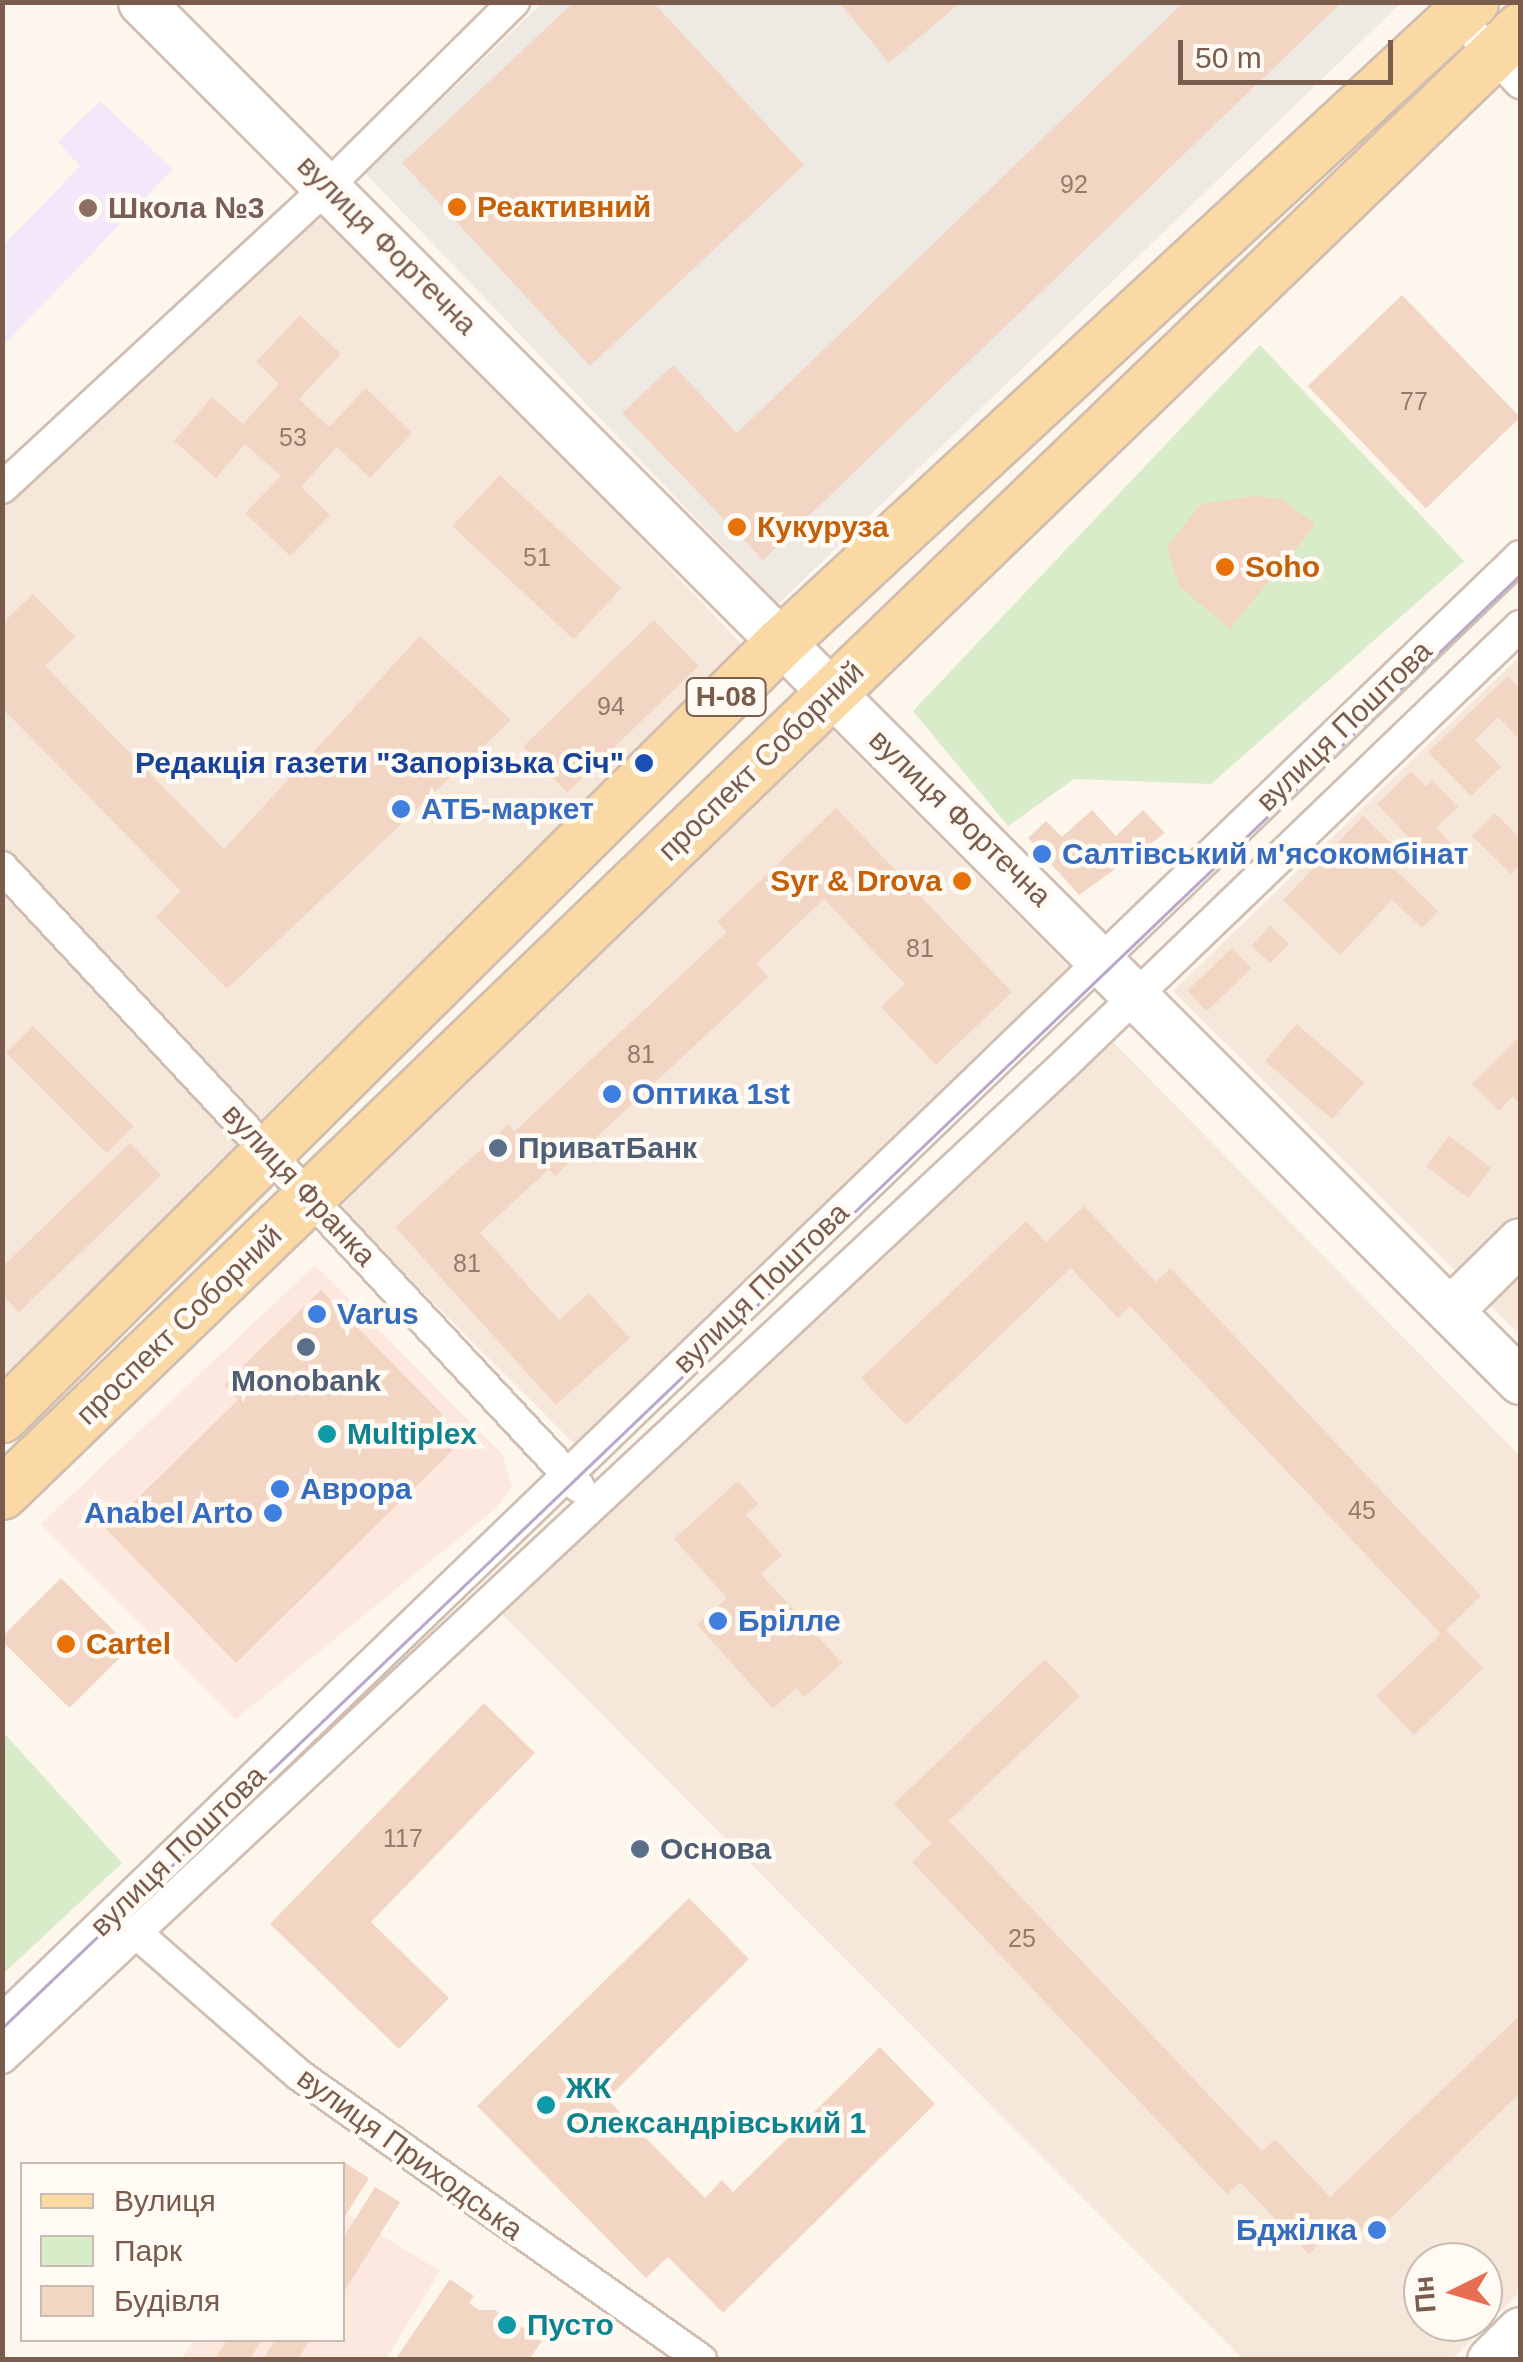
<!DOCTYPE html>
<html>
<head>
<meta charset="utf-8">
<style>
  body { margin:0 }
  #map { position:relative; width:1523px; height:2362px; overflow:hidden; background:#fdf6ec; font-family:Helvetica,sans-serif }
  div>[style] { position:absolute }
  [style*='--x'] { left:calc(var(--x)*1px); top:calc(var(--y)*1px); width:calc(var(--w)*1px); rotate:calc(var(--a)*1deg) }
  .residential>* { inset:0; background:#f5e8da; transform-origin:0 0 }
  .commercial>* { inset:0; background:#fde8e0 }
  .industrial>* { inset:0; background:#efe9e4 }
  .education>* { inset:0; background:#f3e8fa }
  .green>* { inset:0; background:#d8ecc9 }
  .building>* { inset:0; background:#f3d5c3; transform-origin:0 0 }
  .roads { filter:drop-shadow(2px 0 #d1beb0) drop-shadow(-2px 0 #d1beb0) drop-shadow(0 2px #d1beb0) drop-shadow(0 -2px #d1beb0) }
  .street>* { height:30px; margin:-15px; padding:0 15px; transform-origin:15px; border-radius:15px; background:#fff }
  .secondary>* { height:45px; margin:-22.5px; padding:0 22.5px; transform-origin:22.5px; border-radius:22.5px; background:#fff }
  .primary>* { height:50px; margin:-25px; padding:0 25px; transform-origin:25px; border-radius:25px; background:#fbd9a5 }
  .tram>* { height:2.5px; margin:-1.25px; padding:0 1.25px; transform-origin:1.25px; border-radius:1.25px; background:#b9a8c9 }
  .dots>* { width:28px; height:28px; translate:-50% -50%; box-sizing:border-box; border:5px solid #fffaf3; border-radius:50% }
  span { translate:-50% -50%; white-space:nowrap; text-align:center; line-height:1.15; -webkit-text-stroke:9px #fffaf3; paint-order:stroke }
  .number-label { font-size:25px; color:#987a6a }
  .number-label span { -webkit-text-stroke-width:0 }
  .shield-label span { padding:2px 8px; background:#fffaf3; border:2px solid; border-radius:8px; -webkit-text-stroke-width:0 }
  .shield-label { font-size:28px; color:#7a5c4d; font-weight:700 }
  .food-label { font-size:30px; color:#c56008; font-weight:700 }
  .left { translate:0 -50%; text-align:left }
  .right { translate:-100% -50%; text-align:right }
  .education-label { font-size:30px; color:#785e54; font-weight:700 }
  .street-label { font-size:30px; color:#7a5c4d }
  .transit-label { font-size:30px; color:#164399; font-weight:700 }
  .shop-label { font-size:30px; color:#366cbe; font-weight:700 }
  .service-label { font-size:30px; color:#4e5e75; font-weight:700 }
  .culture-label { font-size:30px; color:#0d838f; font-weight:700 }
  .frame { position:absolute; inset:0; border:5px solid #7a5c4d; pointer-events:none }
  .legend { position:absolute; left:20px; top:2162px; width:325px; height:180px; box-sizing:border-box; background:#fffaf3; border:2px solid #cabbb1; margin:0; padding:12px 18px; list-style:none; font-size:30px; color:#7a5c4d }
  .legend li { display:flex; align-items:center; gap:20px; height:50px }
  .legend b { width:50px; border:2px solid #cabbb1 }
  .north { position:absolute; left:1403px; top:2242px; width:100px; height:100px; box-sizing:border-box; background:#fffaf3; border:2px solid #cabbb1; border-radius:50%; rotate:265deg; font-size:28px; font-weight:700; line-height:40px; text-align:center; color:#7a5c4d }
  .north::after { content:''; display:block; margin:auto; width:35px; height:45px; background:#e76f51; clip-path:polygon(50% 0,100% 100%,50% 72%,0 100%) }
  .scale { position:absolute; left:1178px; top:40px; width:215px; height:45px; box-sizing:border-box; border:5px solid #7a5c4d; border-top:0; padding-left:12px; font-size:30px; line-height:35px; white-space:nowrap; color:#7a5c4d; -webkit-text-stroke:8px #fffaf3; paint-order:stroke }
</style>
</head>
<body>
<div id="map">
  <div class="residential">
    <div style="clip-path:polygon(323px 204px,750px 653px,3px 1379px,3px 504px)"></div>
    <div style="clip-path:polygon(1520px 656px,1520px 1335px,1173px 991px)"></div>
    <div style="left:825px;top:723px;width:346px;height:687px;rotate:45deg"></div>
    <div style="clip-path:polygon(evenodd,1113px 1042px,1520px 1456px,1520px 2292px,1452px 2359px,1243px 2359px,497px 1609px,1113px 1042px,1423px 2262px,1483px 2262px,1483px 2322px,1423px 2322px,1423px 2262px)"></div>
  </div>
  <div class="commercial">
    <div style="clip-path:polygon(315px 1265px,502px 1454px,512px 1487px,496px 1508px,236px 1719px,41px 1524px)"></div>
    <div style="clip-path:polygon(343px 2212px,440px 2271px,386px 2359px,181px 2360px,194px 2340px,342px 2340px)"></div>
  </div>
  <div class="industrial">
    <div style="clip-path:polygon(542px 3px,1401px 3px,778px 604px,365px 173px)"></div>
  </div>
  <div class="education">
    <div style="clip-path:polygon(100px 101px,173px 169px,3px 346px,3px 246px,80px 166px,58px 142px)"></div>
  </div>
  <div class="green">
    <div style="clip-path:polygon(1260px 345px,1464px 561px,1211px 784px,1074px 779px,1008px 826px,913px 711px)"></div>
    <div style="clip-path:polygon(3px 1732px,122px 1863px,3px 1974px)"></div>
  </div>
  <div class="building">
    <div style="clip-path:polygon(574px 2px,653px 2px,804px 165px,590px 366px,402px 163px)"></div>
    <div style="clip-path:polygon(839px 2px,961px 2px,889px 63px)"></div>
    <div style="clip-path:polygon(1184px 2px,1342px 2px,763px 560px,622px 413px,673px 365px,737px 433px)"></div>
    <div style="left:1402px;top:295px;width:170px;height:131px;rotate:46deg"></div>
    <div style="clip-path:polygon(300px 315px,341px 354px,299px 399px,329px 427px,366px 388px,412px 433px,370px 478px,337px 447px,301px 487px,330px 515px,290px 556px,245px 513px,281px 476px,245px 444px,216px 478px,174px 441px,212px 397px,243px 424px,279px 384px,256px 362px)"></div>
    <div style="left:500px;top:475px;width:166px;height:70px;rotate:43deg"></div>
    <div style="clip-path:polygon(1255px 496px,1281px 499px,1316px 524px,1230px 629px,1179px 586px,1167px 546px,1201px 504px)"></div>
    <div style="clip-path:polygon(33px 594px,75px 637px,45px 666px,224px 849px,420px 636px,511px 720px,227px 989px,156px 917px,181px 891px,2px 708px,2px 624px)"></div>
    <div style="left:654px;top:620px;width:64px;height:182px;rotate:46deg"></div>
    <div style="clip-path:polygon(1508px 676px,1520px 689px,1520px 740px,1498px 717px,1475px 740px,1501px 767px,1471px 796px,1428px 752px)"></div>
    <div style="clip-path:polygon(1411px 771px,1426px 786px,1432px 780px,1458px 807px,1436px 828px,1453px 846px,1434px 864px,1377px 804px)"></div>
    <div style="clip-path:polygon(836px 808px,1012px 992px,936px 1065px,881px 1007px,905px 984px,824px 899px,757px 963px,768px 977px,555px 1176px,549px 1169px,480px 1233px,559px 1320px,589px 1293px,630px 1338px,556px 1405px,395px 1227px,509px 1124px,514px 1132px,727px 932px,717px 922px)"></div>
    <div style="clip-path:polygon(1092px 810px,1116px 836px,1143px 810px,1165px 833px,1079px 895px,1028px 838px,1046px 821px,1062px 837px)"></div>
    <div style="clip-path:polygon(1495px 813px,1520px 838px,1520px 865px,1511px 874px,1472px 836px)"></div>
    <div style="clip-path:polygon(1363px 816px,1393px 845px,1389px 849px,1400px 860px,1393px 868px,1438px 911px,1422px 928px,1392px 900px,1340px 955px,1283px 900px)"></div>
    <div style="left:1270px;top:926px;width:26px;height:27px;rotate:43deg"></div>
    <div style="left:1232px;top:948px;width:28px;height:62px;rotate:46deg"></div>
    <div style="left:1297px;top:1024px;width:89px;height:49px;rotate:41deg"></div>
    <div style="left:33px;top:1026px;width:142px;height:38px;rotate:45deg"></div>
    <div style="clip-path:polygon(1520px 1036px,1520px 1104px,1513px 1096px,1499px 1111px,1472px 1084px)"></div>
    <div style="left:1449px;top:1136px;width:53px;height:38px;rotate:37deg"></div>
    <div style="clip-path:polygon(130px 1143px,161px 1175px,19px 1312px,2px 1295px,2px 1267px)"></div>
    <div style="clip-path:polygon(1084px 1206px,1156px 1282px,1170px 1268px,1481px 1596px,1446px 1630px,1483px 1668px,1414px 1735px,1376px 1696px,1441px 1634px,1130px 1306px,1118px 1318px,1071px 1268px,906px 1425px,861px 1378px,1026px 1221px,1046px 1242px)"></div>
    <div style="clip-path:polygon(321px 1290px,443px 1415px,431px 1426px,454px 1449px,236px 1663px,106px 1529px,238px 1400px,224px 1385px)"></div>
    <div style="clip-path:polygon(738px 1481px,758px 1504px,746px 1515px,782px 1555px,761px 1574px,842px 1663px,804px 1697px,796px 1688px,773px 1709px,697px 1625px,727px 1598px,674px 1539px)"></div>
    <div style="left:61px;top:1578px;width:98px;height:86px;rotate:45deg"></div>
    <div style="clip-path:polygon(1045px 1659px,1080px 1696px,949px 1821px,1262px 2151px,1275px 2139px,1330px 2197px,1520px 2015px,1520px 2093px,1370px 2238px,1349px 2216px,1309px 2254px,1240px 2182px,1227px 2194px,912px 1862px,931px 1843px,894px 1804px)"></div>
    <div style="clip-path:polygon(484px 1703px,535px 1753px,371px 1922px,449px 1998px,399px 2049px,270px 1924px)"></div>
    <div style="clip-path:polygon(689px 1898px,749px 1959px,607px 2099px,705px 2198px,722px 2180px,733px 2192px,880px 2047px,935px 2104px,723px 2313px,668px 2257px,646px 2278px,477px 2106px)"></div>
    <div style="clip-path:polygon(342px 2161px,369px 2178px,342px 2221px)"></div>
    <div style="clip-path:polygon(375px 2187px,400px 2202px,342px 2295px,342px 2240px)"></div>
    <div style="clip-path:polygon(450px 2279px,474px 2296px,469px 2303px,479px 2310px,496px 2310px,512px 2333px,518px 2324px,542px 2341px,529px 2360px,395px 2360px)"></div>
    <div style="clip-path:polygon(227px 2340px,262px 2340px,249px 2360px,214px 2360px)"></div>
    <div style="clip-path:polygon(275px 2340px,310px 2340px,297px 2360px,263px 2360px)"></div>
  </div>
  <div class="roads">
    <div class="street">
      <div style="--x:1447;--y:5;--w:107;--a:46.9"></div>
      <div style="--x:2;--y:488;--w:444;--a:-42.8"></div>
      <div style="--x:328;--y:186;--w:262;--a:-44.7"></div>
      <div style="--x:2;--y:867;--w:847;--a:47.06"></div>
      <div style="--x:134;--y:1931;--w:219;--a:41.1"></div>
      <div style="--x:299;--y:2075;--w:493;--a:35.3"></div>
      <div style="--x:2;--y:2020;--w:2109;--a:-43.96"></div>
      <div style="--x:2;--y:2058;--w:1457;--a:-43.08"></div>
      <div style="--x:1066;--y:1063;--w:630;--a:-43.91"></div>
    </div>
    <div class="secondary">
      <div style="--x:141;--y:2;--w:1950;--a:45"></div>
      <div style="--x:1450;--y:1310;--w:98;--a:-44.6"></div>
      <div style="--x:1490;--y:2360;--w:42;--a:-45"></div>
    </div>
    <div class="primary">
      <div style="--x:2;--y:1417;--w:1097;--a:-44.82"></div>
      <div style="--x:780;--y:644;--w:945;--a:-42.81"></div>
      <div style="--x:2;--y:1494;--w:2110;--a:-43.98"></div>
    </div>
  </div>
  <div class="tram">
    <div style="--x:2;--y:2028;--w:2101;--a:-43.75"></div>
  </div>
  <div class="dots">
    <div style="left:457px;top:207px;background:#e8710a"></div>
    <div style="left:88px;top:208px;background:#8d6e63"></div>
    <div style="left:737px;top:527px;background:#e8710a"></div>
    <div style="left:1225px;top:567px;background:#e8710a"></div>
    <div style="left:644px;top:763px;background:#1a4fb4"></div>
    <div style="left:401px;top:809px;background:#3f7fe0"></div>
    <div style="left:1042px;top:854px;background:#3f7fe0"></div>
    <div style="left:962px;top:881px;background:#e8710a"></div>
    <div style="left:612px;top:1094px;background:#3f7fe0"></div>
    <div style="left:498px;top:1148px;background:#5c6f8a"></div>
    <div style="left:317px;top:1314px;background:#3f7fe0"></div>
    <div style="left:306px;top:1347px;background:#5c6f8a"></div>
    <div style="left:327px;top:1434px;background:#0f9aa8"></div>
    <div style="left:280px;top:1489px;background:#3f7fe0"></div>
    <div style="left:273px;top:1513px;background:#3f7fe0"></div>
    <div style="left:718px;top:1621px;background:#3f7fe0"></div>
    <div style="left:66px;top:1644px;background:#e8710a"></div>
    <div style="left:640px;top:1849px;background:#5c6f8a"></div>
    <div style="left:546px;top:2105px;background:#0f9aa8"></div>
    <div style="left:1377px;top:2230px;background:#3f7fe0"></div>
    <div style="left:507px;top:2325px;background:#0f9aa8"></div>
  </div>
  <div class="number-label">
    <span style="left:1074px;top:184px">92</span>
    <span style="left:1414px;top:401px">77</span>
    <span style="left:293px;top:437px">53</span>
    <span style="left:537px;top:557px">51</span>
    <span style="left:611px;top:706px">94</span>
    <span style="left:920px;top:948px">81</span>
    <span style="left:641px;top:1054px">81</span>
    <span style="left:467px;top:1263px">81</span>
    <span style="left:1362px;top:1510px">45</span>
    <span style="left:403px;top:1838px">117</span>
    <span style="left:1022px;top:1938px">25</span>
  </div>
  <div class="shield-label">
    <span style="left:726px;top:697px">Н-08</span>
  </div>
  <div class="food-label">
    <span class="left" style="left:477px;top:207px">Реактивний</span>
    <span class="left" style="left:757px;top:527px">Кукуруза</span>
    <span class="left" style="left:1245px;top:567px">Soho</span>
    <span class="right" style="left:942px;top:881px">Syr &amp; Drova</span>
    <span class="left" style="left:86px;top:1644px">Cartel</span>
  </div>
  <div class="education-label">
    <span class="left" style="left:108px;top:208px">Школа №3</span>
  </div>
  <div class="street-label">
    <span style="left:387px;top:245px;rotate:45deg">вулиця Фортечна</span>
    <span style="left:1344px;top:726px;rotate:-44deg">вулиця Поштова</span>
    <span style="left:761px;top:761px;rotate:-44deg">проспект Соборний</span>
    <span style="left:960px;top:818px;rotate:44deg">вулиця Фортечна</span>
    <span style="left:299px;top:1185px;rotate:47deg">вулиця Франка</span>
    <span style="left:761px;top:1288px;rotate:-44deg">вулиця Поштова</span>
    <span style="left:179px;top:1325px;rotate:-44deg">проспект Соборний</span>
    <span style="left:178px;top:1851px;rotate:-44deg">вулиця Поштова</span>
    <span style="left:410px;top:2154px;rotate:36deg">вулиця Приходська</span>
  </div>
  <div class="transit-label">
    <span class="right" style="left:624px;top:763px">Редакція газети "Запорізька Січ"</span>
  </div>
  <div class="shop-label">
    <span class="left" style="left:421px;top:809px">АТБ-маркет</span>
    <span class="left" style="left:1062px;top:854px">Салтівський м'ясокомбінат</span>
    <span class="left" style="left:632px;top:1094px">Оптика 1st</span>
    <span class="left" style="left:337px;top:1314px">Varus</span>
    <span class="left" style="left:300px;top:1489px">Аврора</span>
    <span class="right" style="left:253px;top:1513px">Anabel Arto</span>
    <span class="left" style="left:738px;top:1621px">Брілле</span>
    <span class="right" style="left:1357px;top:2230px">Бджілка</span>
  </div>
  <div class="service-label">
    <span class="left" style="left:518px;top:1148px">ПриватБанк</span>
    <span style="left:306px;top:1381px">Monobank</span>
    <span class="left" style="left:660px;top:1849px">Основа</span>
  </div>
  <div class="culture-label">
    <span class="left" style="left:347px;top:1434px">Multiplex</span>
    <span class="left" style="left:566px;top:2105px">ЖК<br>Олександрівський 1</span>
    <span class="left" style="left:527px;top:2325px">Пусто</span>
  </div>
  <div class="frame"></div>
  <ul class="legend">
  <li><b style="height:12px;background:#fbd9a5"></b>Вулиця</li>
  <li><b style="height:28px;background:#d8ecc9"></b>Парк</li>
  <li><b style="height:28px;background:#f3d5c3"></b>Будівля</li>
  </ul>
  <div class="north">Пн</div>
  <div class="scale">50 m</div>
</div>
</body>
</html>
